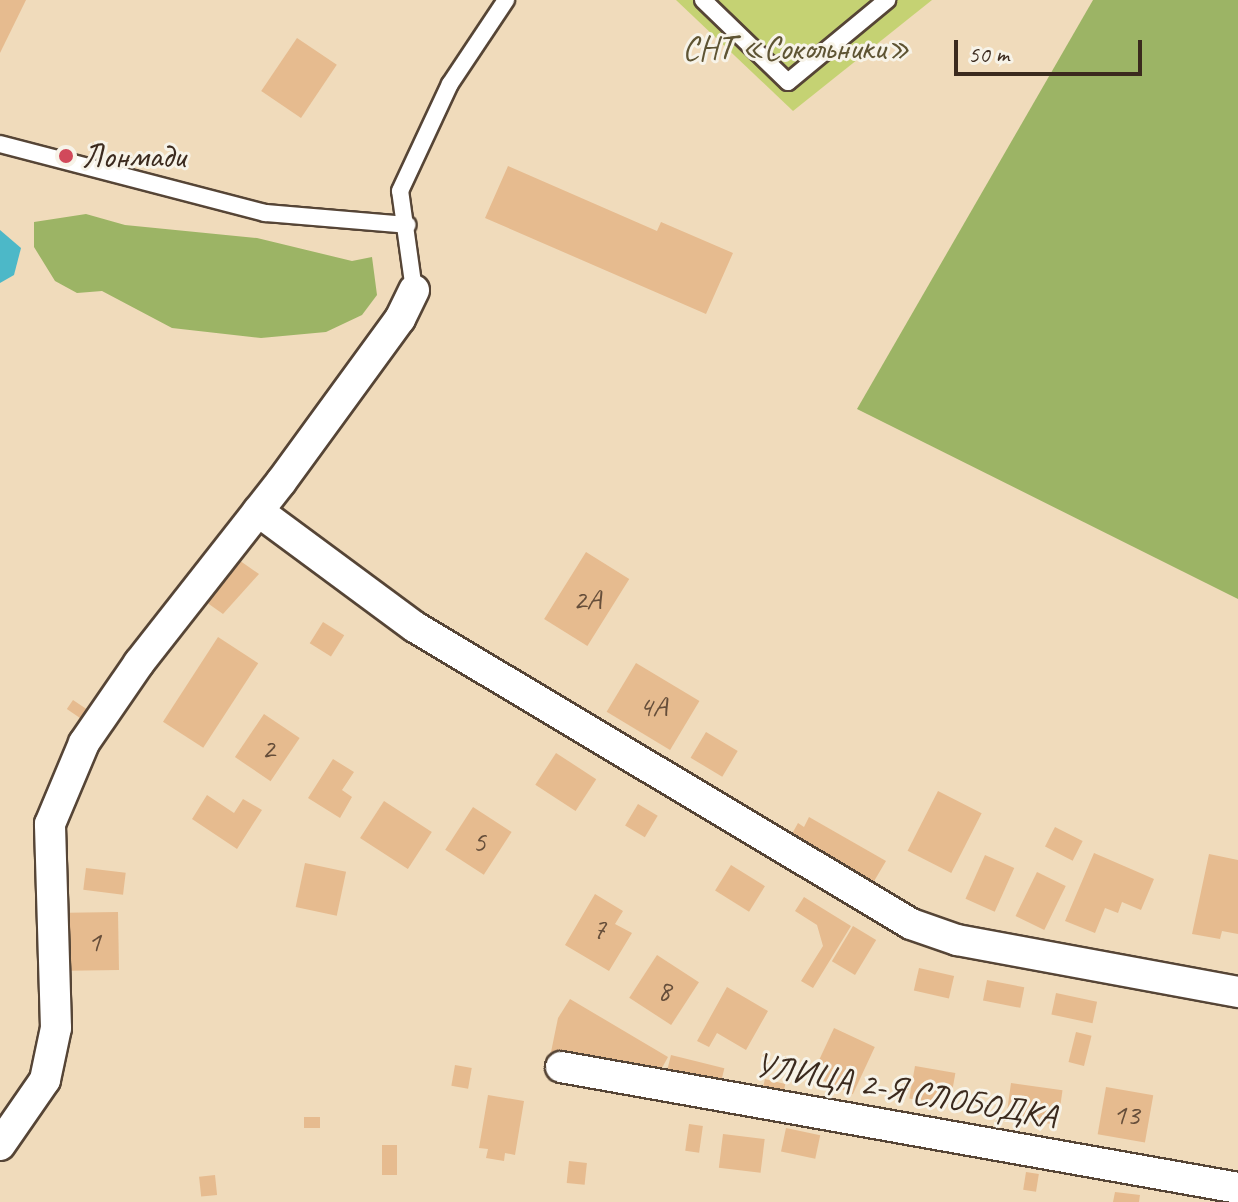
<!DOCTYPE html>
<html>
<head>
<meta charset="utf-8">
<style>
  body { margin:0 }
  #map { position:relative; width:1238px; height:1202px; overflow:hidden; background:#f0dbbb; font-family:Caveat,sans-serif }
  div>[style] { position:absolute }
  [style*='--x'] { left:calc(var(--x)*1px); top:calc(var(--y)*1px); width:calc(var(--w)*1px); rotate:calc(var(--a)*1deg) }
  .green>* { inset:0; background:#c5d273 }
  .forest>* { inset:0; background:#9cb465 }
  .water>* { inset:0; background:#4cb8c8 }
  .building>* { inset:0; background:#e6bb8f; transform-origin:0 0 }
  .roads { filter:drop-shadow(2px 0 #564536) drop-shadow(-2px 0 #564536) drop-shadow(0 2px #564536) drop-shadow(0 -2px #564536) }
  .service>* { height:16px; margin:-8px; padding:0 8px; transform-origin:8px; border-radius:8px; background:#fff }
  .minor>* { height:30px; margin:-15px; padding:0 15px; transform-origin:15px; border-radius:15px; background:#fff }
  .dots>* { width:22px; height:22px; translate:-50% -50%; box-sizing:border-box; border:4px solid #f7f3e8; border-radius:50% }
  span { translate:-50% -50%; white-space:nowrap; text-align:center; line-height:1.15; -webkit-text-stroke:6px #f7f3e8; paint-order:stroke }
  .number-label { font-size:30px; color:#664e3a }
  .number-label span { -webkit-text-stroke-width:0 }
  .park-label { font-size:34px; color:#5e5433 }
  .poi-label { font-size:34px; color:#3b2a1e }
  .left { translate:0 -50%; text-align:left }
  .street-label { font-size:34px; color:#3b2a1e }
  .scale { position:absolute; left:954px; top:40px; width:188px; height:36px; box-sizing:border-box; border:4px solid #3b2a1e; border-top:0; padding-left:10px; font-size:24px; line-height:28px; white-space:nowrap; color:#3b2a1e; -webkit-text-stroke:6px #f7f3e8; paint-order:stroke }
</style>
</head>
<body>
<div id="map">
  <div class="green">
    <div style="clip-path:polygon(676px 0,932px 0,793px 111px)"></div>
  </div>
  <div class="forest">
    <div style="clip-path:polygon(1093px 0,1238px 0,1238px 599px,857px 409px)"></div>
    <div style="clip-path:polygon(86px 214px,125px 225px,257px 238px,352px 261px,372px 257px,377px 295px,362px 315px,326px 332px,261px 338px,172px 328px,102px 291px,77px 293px,55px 281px,34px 247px,34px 222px)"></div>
  </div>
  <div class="water">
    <div style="clip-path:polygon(0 230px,21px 248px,14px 275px,0 283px)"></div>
  </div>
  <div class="building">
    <div style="clip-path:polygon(0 0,26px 0,0 53px)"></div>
    <div style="left:297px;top:38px;width:48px;height:64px;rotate:34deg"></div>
    <div style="clip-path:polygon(508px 166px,657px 231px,661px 222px,733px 253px,706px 314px,485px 218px)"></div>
    <div style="left:586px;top:552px;width:51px;height:79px;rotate:32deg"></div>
    <div style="clip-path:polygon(236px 558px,259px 574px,223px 614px,206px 602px)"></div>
    <div style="left:323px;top:622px;width:25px;height:25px;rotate:32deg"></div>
    <div style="left:218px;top:637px;width:48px;height:101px;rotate:33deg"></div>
    <div style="left:636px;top:663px;width:74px;height:57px;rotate:31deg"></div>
    <div style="left:73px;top:700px;width:18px;height:11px;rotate:34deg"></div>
    <div style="left:264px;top:714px;width:43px;height:52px;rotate:34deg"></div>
    <div style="left:706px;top:732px;width:37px;height:30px;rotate:31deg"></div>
    <div style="left:556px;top:753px;width:48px;height:38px;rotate:33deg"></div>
    <div style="clip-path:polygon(333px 759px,354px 772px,342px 790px,352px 797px,340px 818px,308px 798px)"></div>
    <div style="left:938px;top:791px;width:49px;height:67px;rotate:27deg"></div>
    <div style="clip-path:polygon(207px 795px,234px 813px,243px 799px,262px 810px,237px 849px,192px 819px)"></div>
    <div style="left:384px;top:801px;width:57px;height:44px;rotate:33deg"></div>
    <div style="left:638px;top:804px;width:23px;height:25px;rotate:31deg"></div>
    <div style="left:473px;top:807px;width:46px;height:51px;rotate:33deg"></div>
    <div style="clip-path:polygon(809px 817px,886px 861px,870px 888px,788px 841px,798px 823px,804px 827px)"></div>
    <div style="left:1055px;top:827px;width:31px;height:22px;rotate:27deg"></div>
    <div style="clip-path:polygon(1094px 853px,1154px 879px,1141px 910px,1122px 902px,1118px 913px,1105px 908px,1095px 933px,1065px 921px)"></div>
    <div style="clip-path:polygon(1209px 854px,1238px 860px,1238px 934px,1222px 931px,1220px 939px,1192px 934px)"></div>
    <div style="left:985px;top:855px;width:32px;height:48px;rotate:24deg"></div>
    <div style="left:305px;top:863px;width:42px;height:45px;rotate:12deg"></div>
    <div style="left:731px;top:865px;width:40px;height:30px;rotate:32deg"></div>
    <div style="left:86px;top:868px;width:40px;height:22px;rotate:7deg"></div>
    <div style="left:1037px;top:872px;width:32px;height:49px;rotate:26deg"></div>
    <div style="clip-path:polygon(595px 894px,623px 911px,615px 924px,632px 933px,609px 971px,565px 945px)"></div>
    <div style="clip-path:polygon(804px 897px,851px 926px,813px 988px,801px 981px,823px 946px,817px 925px,795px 911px)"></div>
    <div style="left:118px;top:912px;width:58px;height:50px;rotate:89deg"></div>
    <div style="left:853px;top:926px;width:27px;height:41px;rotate:31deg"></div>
    <div style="left:657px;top:955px;width:50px;height:51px;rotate:33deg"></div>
    <div style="left:919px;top:968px;width:36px;height:23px;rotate:13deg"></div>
    <div style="left:987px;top:980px;width:38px;height:21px;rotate:11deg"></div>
    <div style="clip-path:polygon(727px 987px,768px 1011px,746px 1050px,717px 1033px,709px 1047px,697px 1041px)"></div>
    <div style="left:1056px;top:993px;width:42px;height:22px;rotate:12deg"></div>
    <div style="clip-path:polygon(570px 999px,668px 1057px,657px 1077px,550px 1057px,558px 1018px)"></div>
    <div style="left:834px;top:1028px;width:45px;height:52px;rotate:25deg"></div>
    <div style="left:1076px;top:1032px;width:16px;height:31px;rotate:14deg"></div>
    <div style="left:671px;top:1055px;width:55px;height:19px;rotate:14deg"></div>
    <div style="left:455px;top:1065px;width:17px;height:21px;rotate:10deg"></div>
    <div style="left:915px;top:1066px;width:41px;height:33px;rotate:10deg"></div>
    <div style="left:765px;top:1079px;width:21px;height:12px;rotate:14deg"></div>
    <div style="left:1011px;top:1083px;width:52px;height:35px;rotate:8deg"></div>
    <div style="left:1106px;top:1087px;width:48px;height:48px;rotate:10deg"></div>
    <div style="clip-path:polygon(488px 1095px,524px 1101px,515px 1155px,505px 1153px,504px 1161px,486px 1158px,488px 1149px,479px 1148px)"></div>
    <div style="left:304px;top:1117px;width:16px;height:11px"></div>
    <div style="left:689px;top:1124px;width:14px;height:27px;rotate:8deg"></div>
    <div style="left:786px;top:1128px;width:35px;height:24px;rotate:12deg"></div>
    <div style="left:723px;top:1134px;width:42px;height:34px;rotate:7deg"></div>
    <div style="left:382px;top:1145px;width:15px;height:30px"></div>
    <div style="left:569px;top:1161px;width:18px;height:22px;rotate:6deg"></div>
    <div style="left:1026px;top:1172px;width:13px;height:18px;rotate:9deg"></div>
    <div style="left:215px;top:1175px;width:20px;height:16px;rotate:84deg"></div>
    <div style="clip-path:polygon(1115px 1192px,1140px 1195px,1139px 1202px,1113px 1202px)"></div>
  </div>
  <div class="roads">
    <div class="service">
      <div style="--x:703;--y:0;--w:118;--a:44"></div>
      <div style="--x:788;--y:82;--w:129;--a:-39.6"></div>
      <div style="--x:0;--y:144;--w:274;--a:14.6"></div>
      <div style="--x:265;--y:213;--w:143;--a:4.8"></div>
      <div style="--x:414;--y:290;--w:100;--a:-98"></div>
      <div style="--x:400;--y:191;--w:118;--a:-65"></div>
      <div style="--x:450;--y:84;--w:101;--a:-56.3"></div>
    </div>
    <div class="minor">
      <div style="--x:258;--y:511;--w:195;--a:36.5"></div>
      <div style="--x:415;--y:627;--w:578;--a:30.91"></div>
      <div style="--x:911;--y:924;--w:49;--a:19.2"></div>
      <div style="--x:957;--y:940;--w:286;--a:10.5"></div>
      <div style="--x:561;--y:1067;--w:688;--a:10.13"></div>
      <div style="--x:0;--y:1145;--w:79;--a:-55.3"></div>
      <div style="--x:45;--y:1080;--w:53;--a:-78.1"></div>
      <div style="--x:56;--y:1028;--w:204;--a:-91.7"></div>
      <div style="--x:50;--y:824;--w:88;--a:-67.2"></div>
      <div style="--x:84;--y:743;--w:97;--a:-55.5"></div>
      <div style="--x:139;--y:663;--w:230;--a:-51.9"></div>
      <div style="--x:281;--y:482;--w:202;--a:-53.9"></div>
      <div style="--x:400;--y:319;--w:32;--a:-64"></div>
    </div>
  </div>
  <div class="dots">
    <div style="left:66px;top:156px;background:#d1495b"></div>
  </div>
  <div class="number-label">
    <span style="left:587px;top:599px">2А</span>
    <span style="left:653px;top:706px">4А</span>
    <span style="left:268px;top:748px">2</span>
    <span style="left:479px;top:841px">5</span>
    <span style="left:599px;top:928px">7</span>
    <span style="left:94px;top:941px">1</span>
    <span style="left:664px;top:990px">8</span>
    <span style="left:1126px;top:1114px">13</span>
  </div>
  <div class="park-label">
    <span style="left:796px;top:48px">СНТ «Сокольники»</span>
  </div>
  <div class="poi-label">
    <span class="left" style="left:82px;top:156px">Лонмади</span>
  </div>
  <div class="street-label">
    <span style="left:906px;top:1090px;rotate:10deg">УЛИЦА 2-Я СЛОБОДКА</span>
  </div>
  <div class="scale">50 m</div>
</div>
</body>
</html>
